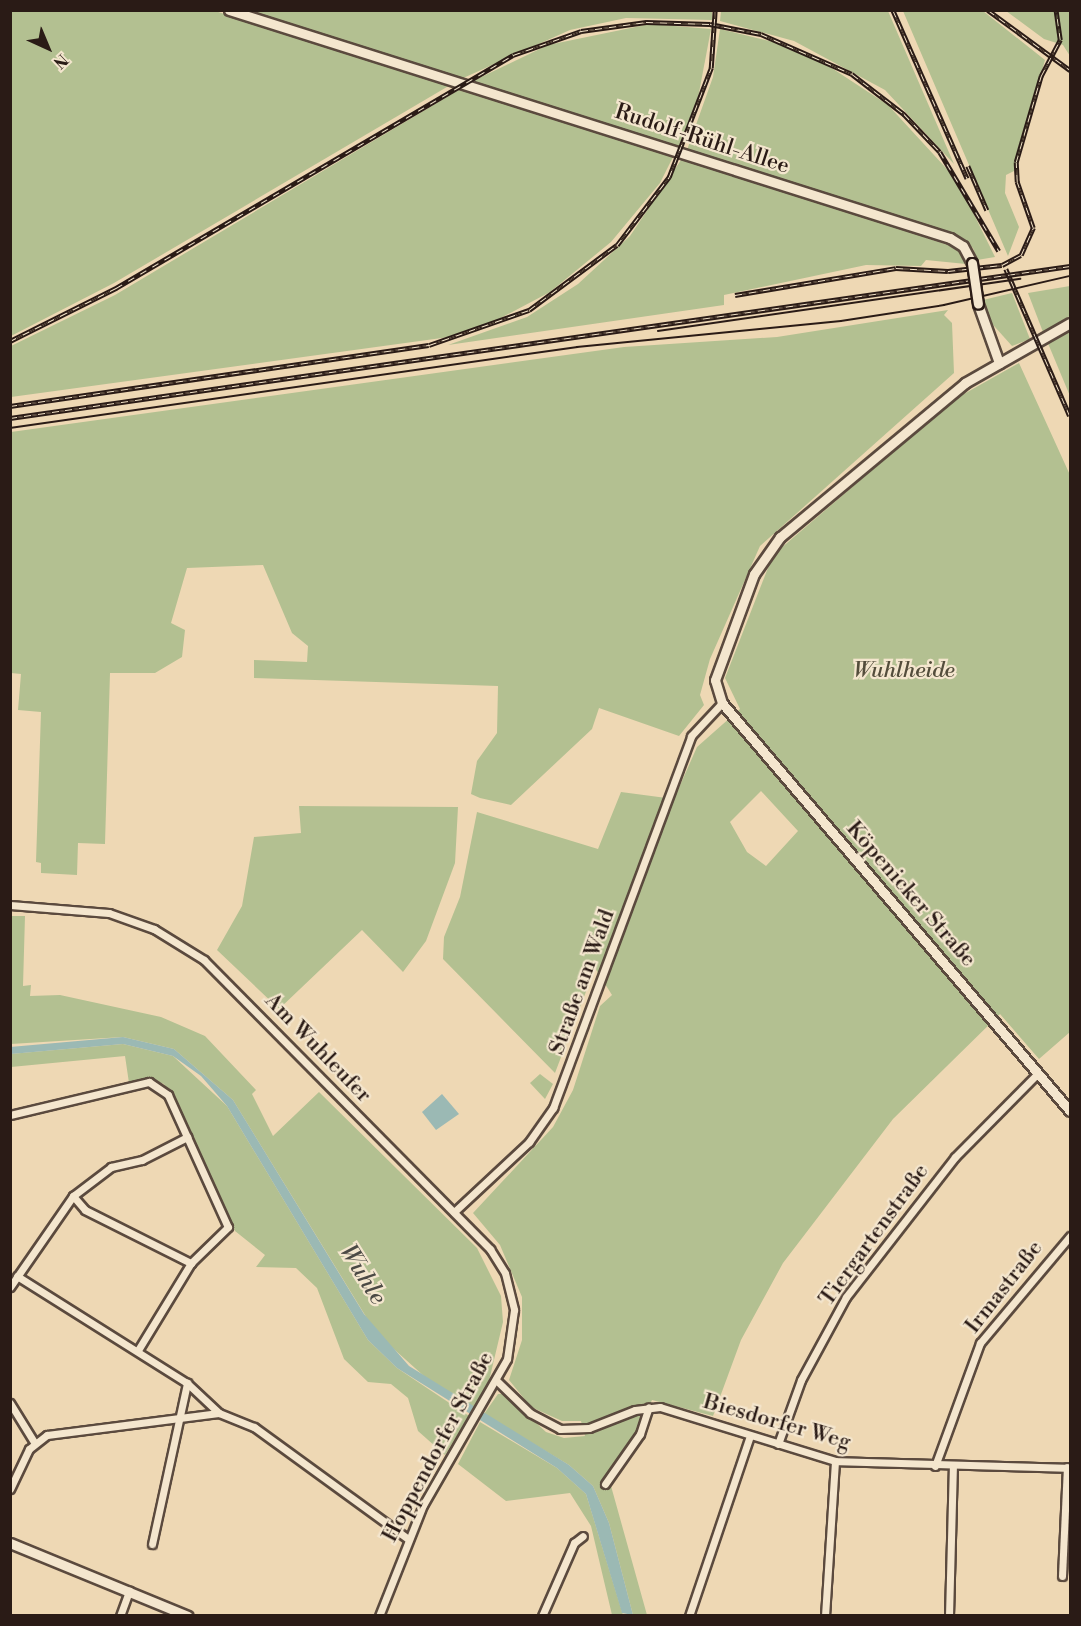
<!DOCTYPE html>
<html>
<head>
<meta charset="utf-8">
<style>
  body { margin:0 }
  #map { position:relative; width:1081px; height:1626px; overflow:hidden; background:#eed8b4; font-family:"Libre Bodoni",serif }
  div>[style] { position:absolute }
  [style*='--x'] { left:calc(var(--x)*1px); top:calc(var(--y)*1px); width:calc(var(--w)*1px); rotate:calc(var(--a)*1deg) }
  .green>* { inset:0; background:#b3c091 }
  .water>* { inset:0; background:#9bb9b4 }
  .roads { filter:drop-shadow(2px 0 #5b4a3e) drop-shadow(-2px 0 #5b4a3e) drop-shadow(0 2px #5b4a3e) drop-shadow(0 -2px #5b4a3e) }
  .street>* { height:7px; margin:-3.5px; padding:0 3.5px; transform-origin:3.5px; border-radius:3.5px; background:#f4e6ce }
  .secondary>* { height:9px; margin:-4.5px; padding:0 4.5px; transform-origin:4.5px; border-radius:4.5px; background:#f4e6ce }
  .tram>* { height:1.5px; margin:-0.75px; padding:0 0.75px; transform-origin:0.75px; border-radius:0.75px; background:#2a1b16 }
  .rail>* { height:4.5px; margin-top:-2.25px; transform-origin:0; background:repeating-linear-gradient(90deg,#f4e6ce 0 7px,#2a1b16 0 14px); box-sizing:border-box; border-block:2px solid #2a1b16 }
  .bridges { filter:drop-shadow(2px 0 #2a1b16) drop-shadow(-2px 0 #2a1b16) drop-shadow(0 2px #2a1b16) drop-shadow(0 -2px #2a1b16) }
  .secondary-bridge>* { height:9px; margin:-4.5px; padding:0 4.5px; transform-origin:4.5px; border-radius:4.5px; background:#f4e6ce }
  span { translate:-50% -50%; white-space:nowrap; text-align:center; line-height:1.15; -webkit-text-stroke:4.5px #f4e6ce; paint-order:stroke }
  .street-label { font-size:22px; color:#2a1b16 }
  .park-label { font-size:22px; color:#534d3b; font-style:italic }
  .water-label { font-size:24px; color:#4c4a45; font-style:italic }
  .frame { position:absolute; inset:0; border:12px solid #2a1b16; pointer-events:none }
  .north { position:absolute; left:18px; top:18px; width:60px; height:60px; -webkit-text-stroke:4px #f4e6ce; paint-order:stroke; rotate:136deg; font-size:16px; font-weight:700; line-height:24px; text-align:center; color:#2a1b16 }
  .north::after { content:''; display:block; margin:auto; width:21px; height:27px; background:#2a1b16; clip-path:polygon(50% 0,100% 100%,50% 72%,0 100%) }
</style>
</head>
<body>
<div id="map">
  <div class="green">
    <div style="clip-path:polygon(712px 10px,712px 20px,626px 18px,570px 30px,461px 79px,240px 11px)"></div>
    <div style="clip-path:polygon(11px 11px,215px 11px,452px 84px,114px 283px,11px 336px)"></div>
    <div style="clip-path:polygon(721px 11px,888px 11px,954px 164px,885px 90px,794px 41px,720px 21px)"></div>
    <div style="clip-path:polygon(903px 11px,983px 11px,1045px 60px,1014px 171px,1006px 175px,1005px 193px,1019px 227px,1008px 256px)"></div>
    <div style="clip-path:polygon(1006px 11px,1070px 11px,1070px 56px,1063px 45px,1044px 39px)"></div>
    <div style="clip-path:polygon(650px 24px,711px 29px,698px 98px,678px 148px,471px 82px,548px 45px)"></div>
    <div style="clip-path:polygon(720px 29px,782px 44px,821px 61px,888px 105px,957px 180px,995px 257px,977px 260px,973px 248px,956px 236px,687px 150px,713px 77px)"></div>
    <div style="clip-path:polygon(462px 88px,674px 155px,660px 183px,611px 242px,550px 292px,495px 321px,449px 337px,11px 397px,11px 346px,115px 295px)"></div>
    <div style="clip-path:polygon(683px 157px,948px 245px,960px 251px,966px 264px,926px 260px,921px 266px,866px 265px,724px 295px,724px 305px,448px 345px,527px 317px,578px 284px,630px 236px)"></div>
    <div style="clip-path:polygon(1070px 286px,1070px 316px,1043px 332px,1028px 293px)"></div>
    <div style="clip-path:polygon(1012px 293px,1030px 339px,1012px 346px,986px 317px,983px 300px)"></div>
    <div style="clip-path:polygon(948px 310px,944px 315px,952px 323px,954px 373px,760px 546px,710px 659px,700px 695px,704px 705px,679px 736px,599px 708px,592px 729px,511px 805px,480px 798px,471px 794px,477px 761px,497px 733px,498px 686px,254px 678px,254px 660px,307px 662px,308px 646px,292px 633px,263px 565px,187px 568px,171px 623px,185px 630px,182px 657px,155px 673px,110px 673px,105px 844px,78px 843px,77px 875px,41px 873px,41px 863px,36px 862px,41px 712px,18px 710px,21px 674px,11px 673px,11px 432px,624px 347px,777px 337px)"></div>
    <div style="clip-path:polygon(1070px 327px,1070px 396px,1047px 341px)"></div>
    <div style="clip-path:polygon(evenodd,1019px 363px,1070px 475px,1070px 1032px,1039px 1059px,1000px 1014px,893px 1119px,783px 1263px,741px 1340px,713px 1416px,652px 1400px,611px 1486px,647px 1615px,633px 1615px,609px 1523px,593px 1486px,569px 1465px,484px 1414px,498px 1394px,505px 1394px,546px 1432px,564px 1438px,585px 1436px,581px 1421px,562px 1421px,531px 1407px,509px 1380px,522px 1340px,522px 1297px,500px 1245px,473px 1213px,553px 1127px,573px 1090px,600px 1006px,612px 995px,595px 968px,555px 1073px,443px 959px,444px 937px,460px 897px,477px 812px,598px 849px,621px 792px,674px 799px,697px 747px,740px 709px,725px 678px,773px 555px,955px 399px,1019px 363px,761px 791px,798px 831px,766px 866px,747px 852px,730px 822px,761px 791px)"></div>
    <div style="clip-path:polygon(299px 806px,458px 807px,455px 863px,426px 941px,403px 972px,362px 930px,279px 1009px,217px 950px,242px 906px,254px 837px,301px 833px)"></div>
    <div style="clip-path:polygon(11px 916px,25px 916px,23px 986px,31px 985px,30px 996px,60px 995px,161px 1017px,205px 1036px,256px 1090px,252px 1094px,273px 1136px,319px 1092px,477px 1248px,501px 1296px,503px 1322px,489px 1381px,474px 1408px,435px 1386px,376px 1333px,233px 1100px,174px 1049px,123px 1037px,11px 1044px)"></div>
    <div style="clip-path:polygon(123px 1044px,173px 1056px,227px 1106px,368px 1340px,397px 1368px,469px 1416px,445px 1455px,418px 1431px,408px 1398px,391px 1384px,368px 1382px,344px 1359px,317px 1288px,296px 1268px,256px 1267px,265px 1255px,235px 1231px,164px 1084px,148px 1078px,129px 1083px,125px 1056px,11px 1067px,10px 1054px)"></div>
    <div style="clip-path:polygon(540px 1074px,553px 1084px,545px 1099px,530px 1083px)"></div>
    <div style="clip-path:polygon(480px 1422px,557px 1468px,586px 1494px,623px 1615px,612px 1615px,591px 1526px,570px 1493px,506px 1501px,458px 1464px)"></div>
  </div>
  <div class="water">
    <div style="clip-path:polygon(123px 1037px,174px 1049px,233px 1100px,364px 1314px,409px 1366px,569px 1465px,593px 1486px,609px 1523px,633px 1615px,622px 1613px,586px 1494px,557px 1468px,397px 1368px,368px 1340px,227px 1106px,201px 1076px,173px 1056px,123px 1044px,11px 1054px,10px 1047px)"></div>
    <div style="clip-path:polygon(442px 1094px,459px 1114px,436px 1130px,422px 1112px)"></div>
  </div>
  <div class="roads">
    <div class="street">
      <div style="--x:10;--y:905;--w:99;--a:4.6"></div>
      <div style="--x:109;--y:913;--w:48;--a:19.6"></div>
      <div style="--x:154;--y:929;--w:59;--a:31.8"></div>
      <div style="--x:204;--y:960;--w:407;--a:45.3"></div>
      <div style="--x:490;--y:1249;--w:28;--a:58"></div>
      <div style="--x:505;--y:1273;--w:38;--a:76"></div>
      <div style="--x:514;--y:1310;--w:49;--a:98.1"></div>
      <div style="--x:507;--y:1359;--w:168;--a:119.9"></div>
      <div style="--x:423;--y:1505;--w:119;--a:111.6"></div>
      <div style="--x:10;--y:1115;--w:143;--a:-13.4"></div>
      <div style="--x:149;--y:1082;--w:23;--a:34"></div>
      <div style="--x:168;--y:1095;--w:145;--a:65.6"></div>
      <div style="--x:228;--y:1227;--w:52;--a:135.8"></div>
      <div style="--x:191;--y:1263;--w:102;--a:121.3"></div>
      <div style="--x:73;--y:1196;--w:18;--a:49"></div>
      <div style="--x:85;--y:1210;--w:119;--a:26.6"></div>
      <div style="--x:454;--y:1212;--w:103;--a:-43"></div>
      <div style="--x:529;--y:1142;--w:42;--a:-54.8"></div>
      <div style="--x:553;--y:1108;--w:397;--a:-69.6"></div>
      <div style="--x:691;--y:736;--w:45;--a:-46.8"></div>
      <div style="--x:17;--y:1276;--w:201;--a:32.2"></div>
      <div style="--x:187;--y:1383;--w:44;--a:43.2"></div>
      <div style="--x:10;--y:1287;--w:111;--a:-55.3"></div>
      <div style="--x:73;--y:1196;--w:48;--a:-37.3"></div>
      <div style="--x:111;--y:1167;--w:32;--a:-13"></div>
      <div style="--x:142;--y:1160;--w:51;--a:-27.1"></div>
      <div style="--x:497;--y:1381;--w:46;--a:44.1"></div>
      <div style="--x:530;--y:1413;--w:34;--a:28"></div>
      <div style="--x:560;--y:1429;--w:29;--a:-2"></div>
      <div style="--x:589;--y:1428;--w:49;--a:-21.4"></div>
      <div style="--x:635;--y:1410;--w:25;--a:-7"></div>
      <div style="--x:660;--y:1407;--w:183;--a:17.1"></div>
      <div style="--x:835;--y:1461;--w:235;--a:1.7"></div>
      <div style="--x:10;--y:1403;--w:46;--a:58.4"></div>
      <div style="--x:778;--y:1444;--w:68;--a:-70.2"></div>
      <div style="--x:801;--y:1380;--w:94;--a:-61.5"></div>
      <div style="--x:846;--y:1297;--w:177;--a:-52.1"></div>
      <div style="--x:955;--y:1157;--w:118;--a:-45.3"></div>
      <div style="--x:935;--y:1466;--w:131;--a:-69.9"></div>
      <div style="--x:980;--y:1343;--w:140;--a:-49.9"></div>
      <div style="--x:605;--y:1484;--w:61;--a:-55"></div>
      <div style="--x:640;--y:1434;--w:28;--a:-72"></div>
      <div style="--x:10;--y:1489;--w:44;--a:-64.6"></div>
      <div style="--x:29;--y:1449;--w:23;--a:-38"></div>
      <div style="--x:47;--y:1435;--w:173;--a:-7.3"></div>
      <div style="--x:219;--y:1413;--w:38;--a:22"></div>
      <div style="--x:254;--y:1427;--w:189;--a:36"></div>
      <div style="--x:152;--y:1544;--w:165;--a:-77.7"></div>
      <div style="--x:1062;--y:1576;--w:109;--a:-87.4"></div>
      <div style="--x:120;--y:1616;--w:27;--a:-70"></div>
      <div style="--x:542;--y:1616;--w:80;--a:-66.3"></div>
      <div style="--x:574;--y:1543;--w:11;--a:-38"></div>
      <div style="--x:689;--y:1616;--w:190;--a:-71.3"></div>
      <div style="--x:825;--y:1616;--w:155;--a:-86.3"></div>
      <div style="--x:949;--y:1616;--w:150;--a:-88.5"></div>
    </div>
    <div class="secondary">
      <div style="--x:229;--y:10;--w:756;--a:17.55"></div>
      <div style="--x:950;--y:238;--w:15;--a:32"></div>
      <div style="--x:963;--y:246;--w:19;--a:62"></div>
      <div style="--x:978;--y:304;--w:63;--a:70.4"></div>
      <div style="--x:1070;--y:323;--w:121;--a:150.3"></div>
      <div style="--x:965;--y:383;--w:241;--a:140.2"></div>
      <div style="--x:780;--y:537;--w:45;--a:125.1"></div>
      <div style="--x:754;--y:574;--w:113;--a:110.2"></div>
      <div style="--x:715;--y:680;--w:24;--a:73"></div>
      <div style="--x:722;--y:703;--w:536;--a:49.54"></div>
      <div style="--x:10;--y:1543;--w:192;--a:22.3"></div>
    </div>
  </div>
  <div class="tram">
    <div style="--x:658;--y:331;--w:366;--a:-8.2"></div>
    <div style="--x:10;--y:428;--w:573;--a:-8.13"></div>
    <div style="--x:577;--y:347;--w:265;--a:-5.6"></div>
    <div style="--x:841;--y:321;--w:104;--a:-8.8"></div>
    <div style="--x:944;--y:305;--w:129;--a:-13"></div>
  </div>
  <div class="rail">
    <div style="--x:893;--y:10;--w:184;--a:66.2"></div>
    <div style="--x:988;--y:10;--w:102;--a:36.2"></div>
    <div style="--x:968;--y:166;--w:48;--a:66.6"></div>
    <div style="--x:1006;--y:269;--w:160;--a:66.5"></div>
    <div style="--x:735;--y:295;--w:163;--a:-9.5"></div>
    <div style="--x:896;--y:268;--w:52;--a:3.3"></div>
    <div style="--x:948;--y:271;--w:54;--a:-6.3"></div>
    <div style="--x:1002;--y:265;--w:21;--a:-28"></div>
    <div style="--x:1021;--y:255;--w:30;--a:-66"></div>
    <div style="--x:1033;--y:228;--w:49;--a:-109.2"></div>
    <div style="--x:1017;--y:182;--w:20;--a:-93"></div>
    <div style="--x:1016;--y:162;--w:90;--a:-73.8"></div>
    <div style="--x:1041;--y:76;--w:41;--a:-62.2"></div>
    <div style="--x:1060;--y:40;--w:30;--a:-98"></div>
    <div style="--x:10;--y:341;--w:119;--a:-26.6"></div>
    <div style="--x:116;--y:288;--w:460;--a:-30.4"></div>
    <div style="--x:513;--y:55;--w:72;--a:-19.4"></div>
    <div style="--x:581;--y:31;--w:66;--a:-7.9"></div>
    <div style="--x:646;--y:22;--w:64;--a:1.8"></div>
    <div style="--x:710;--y:24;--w:52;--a:11.1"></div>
    <div style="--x:761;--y:34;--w:99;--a:23.7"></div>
    <div style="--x:852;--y:74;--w:66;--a:37.6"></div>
    <div style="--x:904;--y:114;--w:52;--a:46.5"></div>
    <div style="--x:940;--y:152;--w:115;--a:59.2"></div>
    <div style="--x:10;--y:406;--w:423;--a:-8.3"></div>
    <div style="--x:429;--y:345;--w:106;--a:-19.3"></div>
    <div style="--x:529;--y:310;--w:109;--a:-36.5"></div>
    <div style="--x:617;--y:245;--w:86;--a:-52.6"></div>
    <div style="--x:669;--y:177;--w:117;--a:-68.9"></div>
    <div style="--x:711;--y:68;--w:58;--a:-86.1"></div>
    <div style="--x:10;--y:418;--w:1071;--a:-8.16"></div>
  </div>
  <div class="bridges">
    <div class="secondary-bridge">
      <div style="--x:972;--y:263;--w:41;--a:81.7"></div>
    </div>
  </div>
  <div class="street-label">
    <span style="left:702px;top:139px;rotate:18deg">Rudolf-Rühl-Allee</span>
    <span style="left:911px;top:894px;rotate:49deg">Köpenicker Straße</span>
    <span style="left:582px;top:982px;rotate:-70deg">Straße am Wald</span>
    <span style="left:318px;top:1048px;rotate:46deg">Am Wuhleufer</span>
    <span style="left:874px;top:1235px;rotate:-54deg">Tiergartenstraße</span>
    <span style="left:1004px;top:1287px;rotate:-52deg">Irmastraße</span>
    <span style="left:777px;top:1422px;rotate:16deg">Biesdorfer Weg</span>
    <span style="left:438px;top:1447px;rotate:-62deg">Hoppendorfer Straße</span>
  </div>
  <div class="park-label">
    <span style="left:904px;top:671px">Wuhlheide</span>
  </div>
  <div class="water-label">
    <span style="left:362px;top:1275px;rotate:58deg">Wuhle</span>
  </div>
  <div class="frame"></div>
  <div class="north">N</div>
</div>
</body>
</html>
